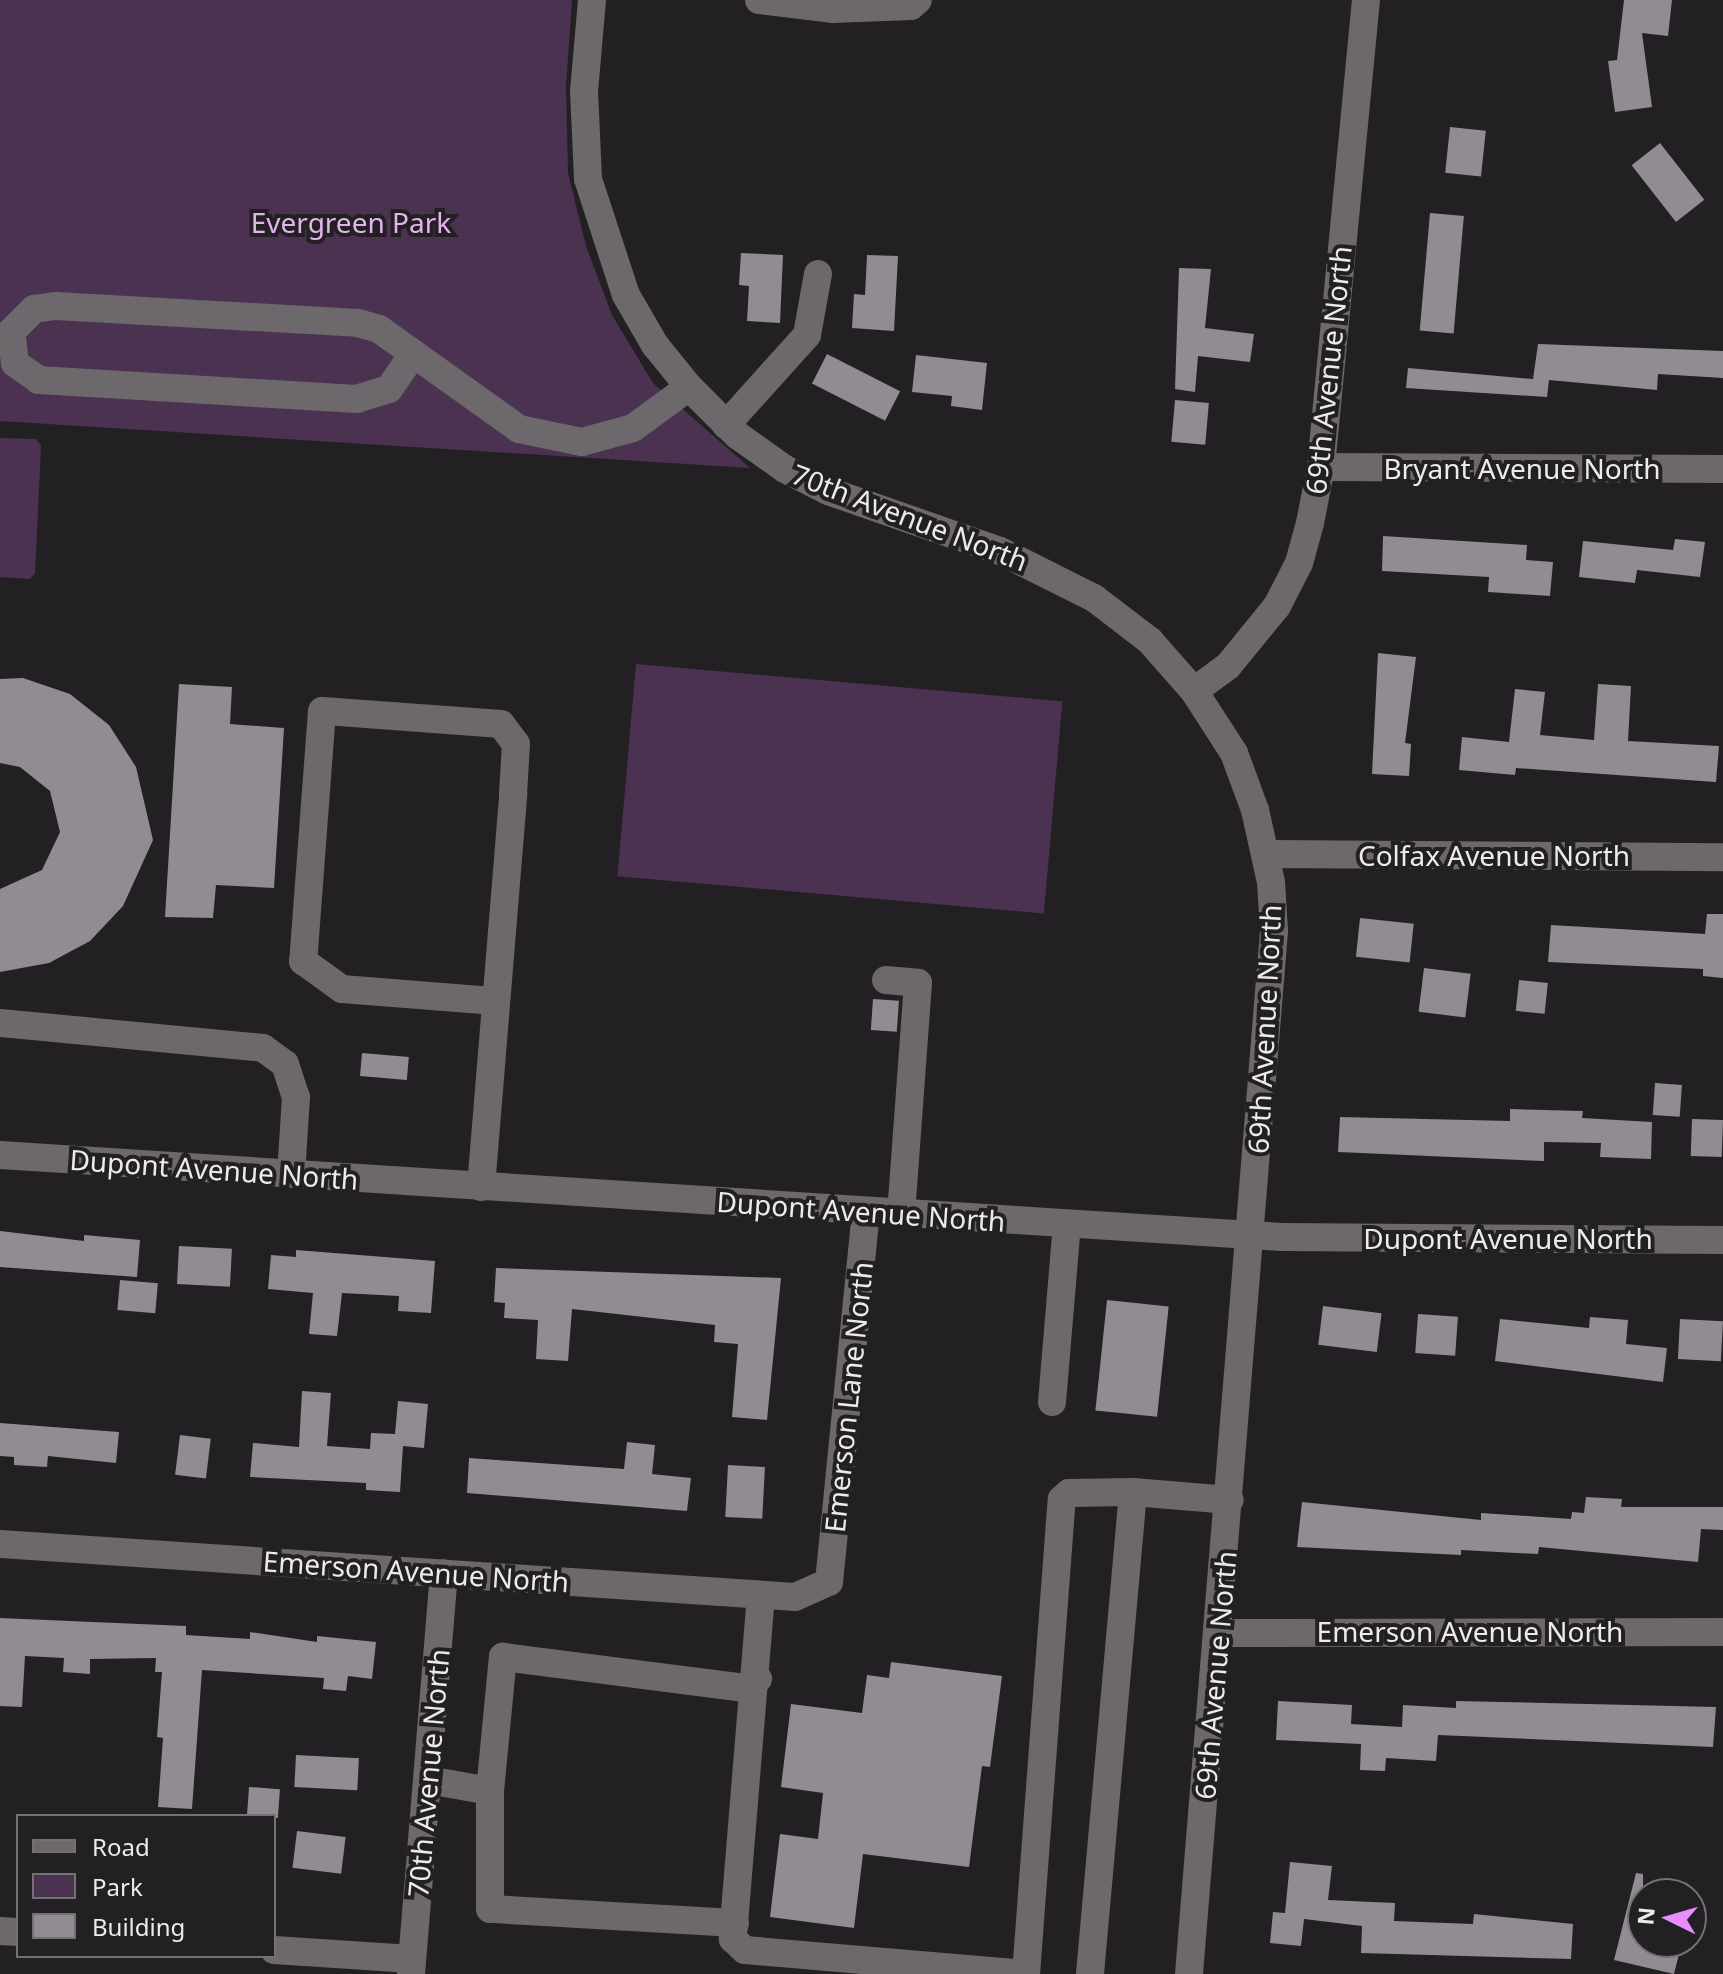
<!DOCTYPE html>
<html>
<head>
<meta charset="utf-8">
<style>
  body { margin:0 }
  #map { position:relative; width:1723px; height:1974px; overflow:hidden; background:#232024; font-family:"Noto Sans",sans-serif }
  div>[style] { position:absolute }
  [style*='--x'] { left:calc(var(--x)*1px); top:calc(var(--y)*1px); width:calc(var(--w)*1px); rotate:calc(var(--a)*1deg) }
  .green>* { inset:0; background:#4b3251; transform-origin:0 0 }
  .building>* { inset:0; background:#908c91; transform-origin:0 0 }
  .minor>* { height:28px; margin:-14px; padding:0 14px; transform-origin:14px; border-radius:14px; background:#6c686c }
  span { translate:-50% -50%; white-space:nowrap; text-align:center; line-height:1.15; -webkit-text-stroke:8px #232024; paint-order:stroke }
  .park-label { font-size:28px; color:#e2b3ec }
  .street-label { font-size:28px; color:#eceaec }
  .legend { position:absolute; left:16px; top:1814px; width:260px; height:144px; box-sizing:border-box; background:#232024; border:2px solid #737174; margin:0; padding:10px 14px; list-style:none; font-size:24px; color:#eceaec }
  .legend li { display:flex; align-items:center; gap:16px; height:40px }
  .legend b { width:40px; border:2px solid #737174 }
  .north { position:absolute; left:1627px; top:1878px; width:80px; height:80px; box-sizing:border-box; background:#232024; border:2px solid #737174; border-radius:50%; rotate:275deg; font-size:22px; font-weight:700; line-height:32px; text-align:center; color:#eceaec }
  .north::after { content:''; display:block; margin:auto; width:28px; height:36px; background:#e98dfe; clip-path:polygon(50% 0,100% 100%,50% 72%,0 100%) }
</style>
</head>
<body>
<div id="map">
  <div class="green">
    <div style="clip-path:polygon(0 0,572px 0,566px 86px,568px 173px,586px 246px,612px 315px,653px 383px,750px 468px,0 421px)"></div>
    <div style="clip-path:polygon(0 438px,36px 439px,41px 446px,35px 573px,30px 579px,0 577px)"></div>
    <div style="left:636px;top:664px;width:428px;height:213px;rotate:5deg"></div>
  </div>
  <div class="building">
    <div style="clip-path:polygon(1624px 0,1672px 0,1668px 36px,1642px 33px,1652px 107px,1615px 112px,1608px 61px,1617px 60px)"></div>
    <div style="left:1450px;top:127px;width:36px;height:46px;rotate:6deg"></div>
    <div style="left:1660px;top:143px;width:72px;height:36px;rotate:52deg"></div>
    <div style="left:1430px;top:213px;width:34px;height:118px;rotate:5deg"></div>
    <div style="clip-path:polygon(741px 253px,783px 255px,780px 323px,747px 321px,749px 286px,739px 285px)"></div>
    <div style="clip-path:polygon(867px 255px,898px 256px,894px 331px,852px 328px,854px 294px,865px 295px)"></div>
    <div style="clip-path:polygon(1179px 268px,1211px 269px,1205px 328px,1254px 334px,1250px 362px,1198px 356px,1195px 392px,1175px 389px)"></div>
    <div style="clip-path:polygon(1538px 344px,1723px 351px,1723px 378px,1658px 374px,1657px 390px,1549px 380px,1547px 397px,1406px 388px,1408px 368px,1533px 379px)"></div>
    <div style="left:827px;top:354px;width:82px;height:33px;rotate:27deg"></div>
    <div style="clip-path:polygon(916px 355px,987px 363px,982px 410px,951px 406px,952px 396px,912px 392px)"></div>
    <div style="left:1175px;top:400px;width:34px;height:42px;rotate:5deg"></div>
    <div style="clip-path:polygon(1383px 536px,1527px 545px,1526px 560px,1553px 562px,1550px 596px,1488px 592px,1489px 577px,1382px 571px)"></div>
    <div style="clip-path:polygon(1675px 539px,1705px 542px,1700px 577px,1637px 570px,1635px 583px,1579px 577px,1583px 541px,1673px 550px)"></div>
    <div style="clip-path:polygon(1378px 653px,1416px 657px,1405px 743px,1411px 744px,1409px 776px,1372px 774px)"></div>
    <div style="clip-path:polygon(23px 678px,70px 694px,109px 725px,136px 767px,153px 840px,123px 906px,90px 941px,49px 963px,0 972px,0 889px,42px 870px,60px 832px,50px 791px,20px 767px,0 763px,0 679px)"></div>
    <div style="clip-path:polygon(179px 684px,232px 687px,230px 724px,284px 728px,274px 888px,216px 885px,213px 918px,165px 917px)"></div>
    <div style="clip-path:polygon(1598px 684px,1631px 686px,1628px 741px,1719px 746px,1716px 782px,1516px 768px,1515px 775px,1459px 770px,1462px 737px,1509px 742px,1515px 689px,1545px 692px,1540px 735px,1594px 740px)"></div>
    <div style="clip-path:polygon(1707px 914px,1723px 914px,1723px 978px,1703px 976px,1703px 969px,1548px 962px,1551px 925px,1705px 934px)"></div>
    <div style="left:1360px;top:918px;width:54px;height:39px;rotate:6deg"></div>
    <div style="left:1424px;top:968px;width:47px;height:44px;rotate:7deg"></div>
    <div style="left:1519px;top:980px;width:29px;height:31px;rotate:6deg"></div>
    <div style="left:873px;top:999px;width:26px;height:31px;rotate:4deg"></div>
    <div style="left:362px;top:1053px;width:47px;height:23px;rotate:5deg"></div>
    <div style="left:1655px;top:1083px;width:27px;height:32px;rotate:4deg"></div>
    <div style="clip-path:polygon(1510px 1109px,1583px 1111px,1582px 1118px,1652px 1122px,1651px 1159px,1600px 1157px,1601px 1143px,1544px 1142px,1544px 1161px,1338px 1152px,1340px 1117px,1510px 1121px)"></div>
    <div style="left:1692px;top:1119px;width:31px;height:37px;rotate:2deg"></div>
    <div style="clip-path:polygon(0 1231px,84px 1241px,84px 1235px,140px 1240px,137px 1277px,0 1267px)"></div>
    <div style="left:179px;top:1246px;width:53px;height:38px;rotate:3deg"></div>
    <div style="clip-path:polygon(296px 1250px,435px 1261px,431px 1313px,398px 1311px,399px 1296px,342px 1293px,337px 1336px,309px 1334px,313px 1293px,268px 1289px,271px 1255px,296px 1257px)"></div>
    <div style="clip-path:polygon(496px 1268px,781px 1278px,767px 1420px,732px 1417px,738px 1344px,714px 1342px,715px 1325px,572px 1309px,568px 1361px,536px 1359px,538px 1320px,504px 1318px,505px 1303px,494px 1302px)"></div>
    <div style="left:120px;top:1280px;width:38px;height:30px;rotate:5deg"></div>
    <div style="left:1107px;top:1300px;width:62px;height:111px;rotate:6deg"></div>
    <div style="left:1323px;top:1306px;width:59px;height:39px;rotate:7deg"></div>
    <div style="left:1418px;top:1314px;width:40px;height:39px;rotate:4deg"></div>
    <div style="clip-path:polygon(1590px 1317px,1628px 1320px,1626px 1344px,1667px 1348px,1663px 1382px,1495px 1361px,1500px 1319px,1589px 1328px)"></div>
    <div style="left:1680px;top:1319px;width:43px;height:40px;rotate:3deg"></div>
    <div style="clip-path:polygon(302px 1391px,331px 1393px,327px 1446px,370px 1449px,371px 1433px,395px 1434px,398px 1401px,428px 1404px,424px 1448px,403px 1446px,400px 1492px,366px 1490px,366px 1483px,250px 1477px,253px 1443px,299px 1447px)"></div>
    <div style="clip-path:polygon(0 1423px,119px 1432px,116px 1463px,48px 1456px,47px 1467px,14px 1465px,14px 1457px,0 1456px)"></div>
    <div style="left:180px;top:1435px;width:31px;height:40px;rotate:7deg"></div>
    <div style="clip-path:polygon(627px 1442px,655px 1445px,652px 1474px,691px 1478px,687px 1511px,467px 1493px,469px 1458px,624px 1469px)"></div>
    <div style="left:728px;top:1465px;width:37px;height:52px;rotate:3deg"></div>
    <div style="clip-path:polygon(1586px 1497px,1622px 1499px,1621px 1507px,1723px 1507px,1723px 1530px,1701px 1529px,1698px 1562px,1539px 1547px,1538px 1554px,1461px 1550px,1461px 1555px,1297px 1547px,1302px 1502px,1481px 1520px,1481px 1513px,1571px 1519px,1572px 1512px,1584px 1513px)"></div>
    <div style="clip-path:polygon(0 1618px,186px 1626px,186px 1635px,250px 1639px,250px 1632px,317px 1642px,317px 1636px,376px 1642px,372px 1679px,348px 1676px,346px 1691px,323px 1689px,324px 1678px,202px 1670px,192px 1809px,158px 1807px,163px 1738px,157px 1737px,162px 1672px,155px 1672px,156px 1658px,90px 1659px,90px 1674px,63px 1672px,64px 1658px,25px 1656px,22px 1707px,0 1706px)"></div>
    <div style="clip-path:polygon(891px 1662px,1002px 1676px,990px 1767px,982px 1766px,969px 1867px,863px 1854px,854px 1928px,770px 1917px,780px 1834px,818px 1839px,823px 1793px,781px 1787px,791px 1704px,862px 1713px,867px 1675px,889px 1678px)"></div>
    <div style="clip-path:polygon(1278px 1701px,1352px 1705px,1351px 1724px,1402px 1727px,1403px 1705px,1456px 1708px,1456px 1701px,1716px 1707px,1713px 1747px,1438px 1735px,1436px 1761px,1386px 1758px,1385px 1771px,1360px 1770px,1361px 1744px,1276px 1740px)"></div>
    <div style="left:296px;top:1755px;width:63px;height:32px;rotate:3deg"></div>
    <div style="left:249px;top:1787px;width:31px;height:29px;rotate:4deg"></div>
    <div style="left:297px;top:1831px;width:49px;height:37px;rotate:7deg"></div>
    <div style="clip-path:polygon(1290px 1862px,1332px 1866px,1328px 1900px,1395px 1903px,1394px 1921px,1473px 1924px,1474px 1914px,1573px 1924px,1571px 1959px,1361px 1953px,1362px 1926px,1304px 1919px,1301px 1946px,1270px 1943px,1273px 1912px,1285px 1913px)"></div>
    <div style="clip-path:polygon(1636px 1873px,1643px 1874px,1643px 1942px,1682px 1942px,1674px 1974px,1614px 1960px)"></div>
  </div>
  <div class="minor">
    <div style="--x:592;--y:0;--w:91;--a:95"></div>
    <div style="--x:584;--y:91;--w:88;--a:87.4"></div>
    <div style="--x:588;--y:179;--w:122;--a:71.9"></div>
    <div style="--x:626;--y:295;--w:58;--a:59.9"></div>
    <div style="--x:655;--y:345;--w:54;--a:51"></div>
    <div style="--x:689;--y:387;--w:68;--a:45"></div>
    <div style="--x:737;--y:435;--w:59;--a:35.3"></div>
    <div style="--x:785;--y:469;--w:48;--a:27.1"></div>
    <div style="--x:828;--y:491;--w:182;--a:19.2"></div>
    <div style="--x:1000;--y:551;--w:105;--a:26.6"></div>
    <div style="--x:1094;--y:598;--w:71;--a:37.5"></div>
    <div style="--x:1150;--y:641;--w:67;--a:48.7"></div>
    <div style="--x:1194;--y:691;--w:74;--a:57.2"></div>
    <div style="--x:1234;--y:753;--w:61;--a:69.8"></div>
    <div style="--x:1255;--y:810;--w:74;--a:77.5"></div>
    <div style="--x:1271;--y:882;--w:49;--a:86.5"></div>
    <div style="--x:1274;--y:931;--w:1046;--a:94.66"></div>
    <div style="--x:759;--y:0;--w:75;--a:6.9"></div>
    <div style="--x:833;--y:9;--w:78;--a:-2.2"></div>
    <div style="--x:911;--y:6;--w:9;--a:-41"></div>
    <div style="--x:413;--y:354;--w:42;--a:124.4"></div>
    <div style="--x:389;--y:389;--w:34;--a:163"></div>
    <div style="--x:357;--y:399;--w:319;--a:-176.6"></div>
    <div style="--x:39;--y:380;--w:29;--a:-145"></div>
    <div style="--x:15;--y:363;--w:31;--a:-97"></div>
    <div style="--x:11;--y:332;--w:33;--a:-45"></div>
    <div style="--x:34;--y:309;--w:22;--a:-8"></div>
    <div style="--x:56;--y:306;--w:302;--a:3.2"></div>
    <div style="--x:358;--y:323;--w:22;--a:16"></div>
    <div style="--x:379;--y:329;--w:172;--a:35.5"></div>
    <div style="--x:519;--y:429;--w:64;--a:11.7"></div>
    <div style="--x:582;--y:442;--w:53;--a:-15.4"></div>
    <div style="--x:633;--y:428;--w:69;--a:-36.2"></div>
    <div style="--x:726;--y:425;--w:121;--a:-48"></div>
    <div style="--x:807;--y:335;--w:62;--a:-79.8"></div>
    <div style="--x:1321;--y:467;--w:402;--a:0.3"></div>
    <div style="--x:1194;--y:691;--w:42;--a:-36.3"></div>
    <div style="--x:1228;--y:666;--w:77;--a:-50.8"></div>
    <div style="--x:1277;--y:606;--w:48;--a:-62.9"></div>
    <div style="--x:1299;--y:563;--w:41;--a:-74.6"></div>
    <div style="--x:1310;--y:523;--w:57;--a:-78.9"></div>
    <div style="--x:1321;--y:467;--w:469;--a:-84.5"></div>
    <div style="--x:1266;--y:854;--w:457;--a:0.4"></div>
    <div style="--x:886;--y:980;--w:32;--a:5"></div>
    <div style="--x:918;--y:983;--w:232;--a:94.2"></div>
    <div style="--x:0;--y:1023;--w:264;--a:5.4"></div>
    <div style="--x:263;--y:1048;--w:27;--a:36"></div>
    <div style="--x:285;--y:1064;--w:35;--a:72"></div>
    <div style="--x:296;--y:1097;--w:77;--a:93.7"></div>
    <div style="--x:0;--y:1155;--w:1284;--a:3.66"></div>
    <div style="--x:1281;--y:1237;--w:442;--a:0.4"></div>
    <div style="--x:481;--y:1187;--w:394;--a:-85.3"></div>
    <div style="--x:513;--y:794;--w:50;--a:-86.6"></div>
    <div style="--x:516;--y:744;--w:25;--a:-127"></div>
    <div style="--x:501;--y:724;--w:179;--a:-175.8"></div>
    <div style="--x:322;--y:711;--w:251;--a:94.3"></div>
    <div style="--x:303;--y:961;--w:48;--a:35.7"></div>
    <div style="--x:342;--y:989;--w:154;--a:4.5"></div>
    <div style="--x:1052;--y:1402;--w:179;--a:-85.2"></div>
    <div style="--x:0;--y:1544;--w:797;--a:3.81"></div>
    <div style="--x:795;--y:1597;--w:37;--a:-24"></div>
    <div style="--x:829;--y:1582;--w:372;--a:-84.3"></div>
    <div style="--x:761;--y:1595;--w:345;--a:94.7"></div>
    <div style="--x:733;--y:1939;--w:16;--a:43"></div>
    <div style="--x:745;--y:1950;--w:279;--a:4.9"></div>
    <div style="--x:1218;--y:1633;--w:505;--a:-0.11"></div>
    <div style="--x:428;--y:1780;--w:63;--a:10.1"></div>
    <div style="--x:735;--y:1923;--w:245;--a:-176.7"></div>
    <div style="--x:490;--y:1909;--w:118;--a:-90"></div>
    <div style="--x:490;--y:1791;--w:135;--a:-84.5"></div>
    <div style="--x:503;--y:1657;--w:244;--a:7.3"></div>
    <div style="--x:745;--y:1688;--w:16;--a:-35"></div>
    <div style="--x:0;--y:1931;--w:18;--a:3"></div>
    <div style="--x:274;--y:1950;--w:138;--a:3.7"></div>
    <div style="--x:411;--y:1974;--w:402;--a:-85.3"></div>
    <div style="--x:1026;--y:1974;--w:476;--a:-85.7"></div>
    <div style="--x:1062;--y:1499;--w:9;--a:-41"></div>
    <div style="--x:1069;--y:1493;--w:64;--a:-0.9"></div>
    <div style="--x:1090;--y:1974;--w:484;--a:-84.9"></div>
    <div style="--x:1133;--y:1492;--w:97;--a:4.7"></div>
  </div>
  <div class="park-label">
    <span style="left:351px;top:222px">Evergreen Park</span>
  </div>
  <div class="street-label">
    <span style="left:1328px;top:370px;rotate:-84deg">69th Avenue North</span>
    <span style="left:1522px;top:468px">Bryant Avenue North</span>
    <span style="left:910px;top:517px;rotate:21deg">70th Avenue North</span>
    <span style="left:1494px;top:855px">Colfax Avenue North</span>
    <span style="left:1264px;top:1029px;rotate:-87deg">69th Avenue North</span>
    <span style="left:214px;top:1169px;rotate:4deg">Dupont Avenue North</span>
    <span style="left:861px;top:1211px;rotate:4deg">Dupont Avenue North</span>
    <span style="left:1508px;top:1238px">Dupont Avenue North</span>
    <span style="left:848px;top:1397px;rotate:-84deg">Emerson Lane North</span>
    <span style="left:416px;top:1571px;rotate:4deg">Emerson Avenue North</span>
    <span style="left:1470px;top:1631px">Emerson Avenue North</span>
    <span style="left:1215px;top:1675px;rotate:-85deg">69th Avenue North</span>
    <span style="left:428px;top:1773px;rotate:-85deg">70th Avenue North</span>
  </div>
  <ul class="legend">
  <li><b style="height:10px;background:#6c686c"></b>Road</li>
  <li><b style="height:22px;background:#4b3251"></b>Park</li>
  <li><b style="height:22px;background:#908c91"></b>Building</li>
  </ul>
  <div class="north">N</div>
</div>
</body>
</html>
